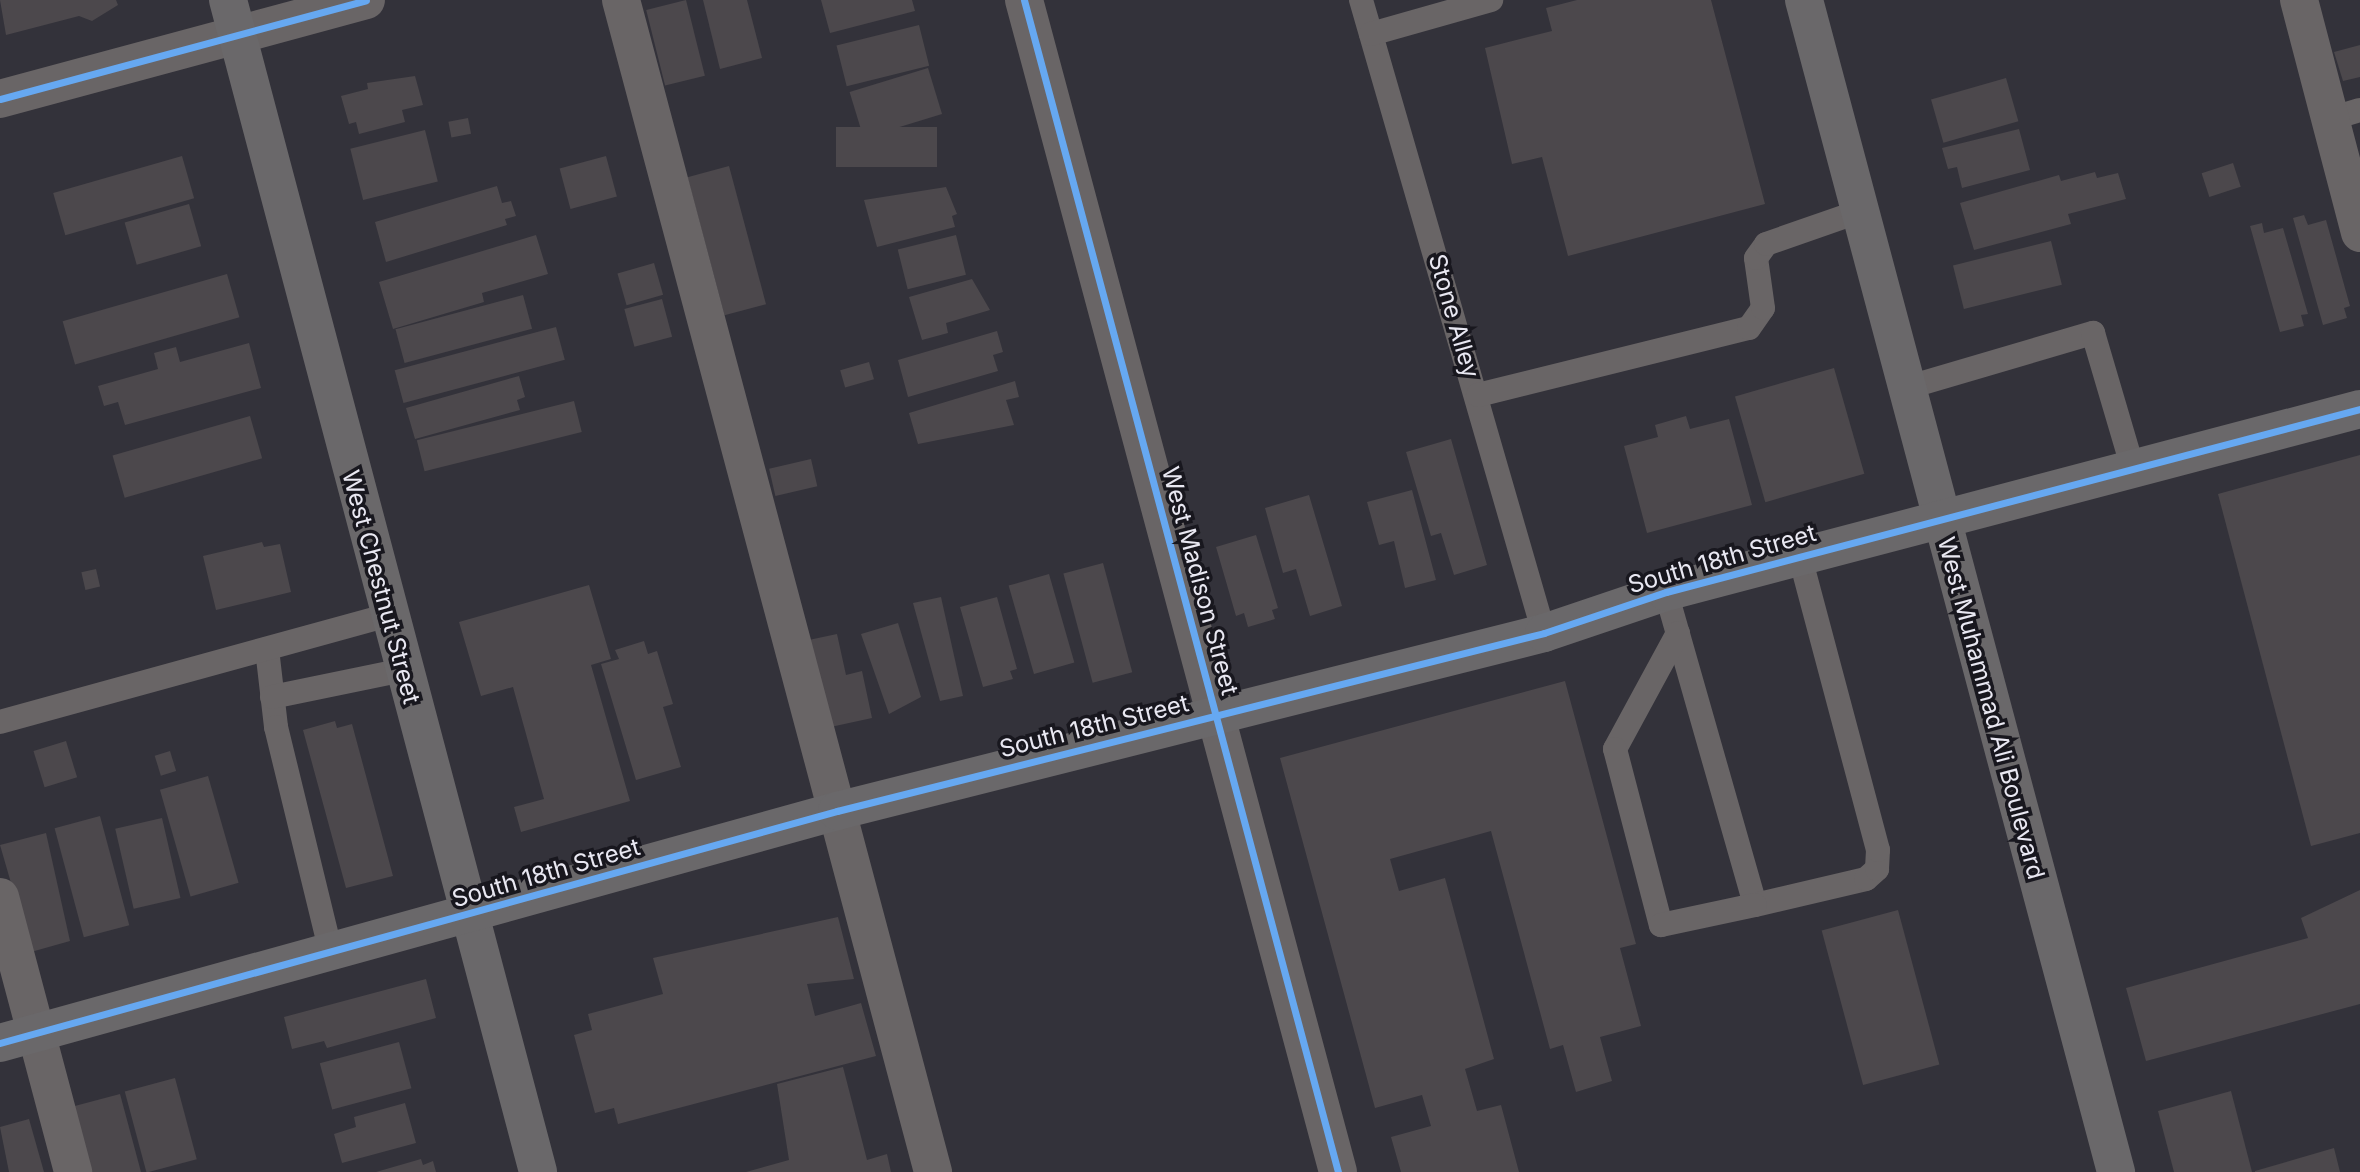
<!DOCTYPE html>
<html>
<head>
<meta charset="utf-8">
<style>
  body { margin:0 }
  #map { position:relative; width:2360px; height:1172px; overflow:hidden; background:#33323a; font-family:Inter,sans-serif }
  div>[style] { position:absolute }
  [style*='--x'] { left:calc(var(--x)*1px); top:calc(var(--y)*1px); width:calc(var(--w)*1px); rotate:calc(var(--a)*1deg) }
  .building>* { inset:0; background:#4c484c; transform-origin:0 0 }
  .lane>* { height:24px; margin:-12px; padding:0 12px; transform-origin:12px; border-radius:12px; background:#696566 }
  .street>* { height:38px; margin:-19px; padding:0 19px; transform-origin:19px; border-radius:19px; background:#696566 }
  .secondary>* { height:38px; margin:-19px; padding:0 19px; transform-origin:19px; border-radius:19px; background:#6a686a }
  .cycleway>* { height:7px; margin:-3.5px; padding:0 3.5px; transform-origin:3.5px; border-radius:3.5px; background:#66a8f1 }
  span { translate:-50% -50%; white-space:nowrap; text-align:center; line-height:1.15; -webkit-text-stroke:7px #18171e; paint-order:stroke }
  .street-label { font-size:24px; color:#e9e8f2 }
</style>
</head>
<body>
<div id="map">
  <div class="building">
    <div style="clip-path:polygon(0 0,116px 0,118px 5px,92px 21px,79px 16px,6px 35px)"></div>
    <div style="left:686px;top:0;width:78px;height:41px;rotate:76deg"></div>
    <div style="clip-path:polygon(703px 0,747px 0,762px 58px,720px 69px)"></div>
    <div style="clip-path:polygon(821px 0,912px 0,915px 11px,830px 33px)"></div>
    <div style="clip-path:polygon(1577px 0,1711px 0,1765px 204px,1568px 256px,1542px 157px,1512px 164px,1485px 48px,1552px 31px,1546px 8px)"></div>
    <div style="left:919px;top:25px;width:42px;height:85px;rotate:76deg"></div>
    <div style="clip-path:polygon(2360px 45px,2360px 77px,2343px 81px,2334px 52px)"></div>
    <div style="left:928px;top:68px;width:48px;height:82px;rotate:73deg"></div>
    <div style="clip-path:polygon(415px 76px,423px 105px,402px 110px,405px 122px,359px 134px,356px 122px,349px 124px,341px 96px,368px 89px,367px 83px)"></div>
    <div style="left:2006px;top:78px;width:45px;height:78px;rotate:74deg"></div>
    <div style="left:468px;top:118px;width:16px;height:20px;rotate:79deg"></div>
    <div style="left:937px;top:127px;width:40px;height:101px;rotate:90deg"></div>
    <div style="clip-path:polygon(2019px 129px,2030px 170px,1962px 188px,1957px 167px,1948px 169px,1942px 148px)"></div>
    <div style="left:425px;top:130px;width:53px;height:77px;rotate:76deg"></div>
    <div style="left:182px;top:156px;width:44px;height:134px;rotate:74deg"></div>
    <div style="left:606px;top:156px;width:42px;height:48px;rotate:75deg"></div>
    <div style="left:2233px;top:163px;width:25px;height:33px;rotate:72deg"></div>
    <div style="left:729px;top:166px;width:143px;height:43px;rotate:75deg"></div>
    <div style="clip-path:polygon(2095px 172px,2097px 178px,2118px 173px,2126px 199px,2068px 214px,2071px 224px,1974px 250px,1960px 203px,2059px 175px,2061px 181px)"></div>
    <div style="clip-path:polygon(497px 186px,502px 203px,511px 201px,516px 216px,505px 219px,507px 225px,386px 262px,375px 222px)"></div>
    <div style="clip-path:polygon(946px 187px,957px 214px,952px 216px,955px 227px,877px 247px,864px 200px)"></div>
    <div style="left:189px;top:204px;width:44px;height:67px;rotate:74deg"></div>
    <div style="clip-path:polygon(2304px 215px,2308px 225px,2326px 220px,2350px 306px,2344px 308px,2347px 318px,2323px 325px,2293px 218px)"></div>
    <div style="clip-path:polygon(2262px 223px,2264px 233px,2283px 228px,2308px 314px,2301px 315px,2304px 326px,2280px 332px,2250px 226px)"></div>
    <div style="clip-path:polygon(536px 235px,548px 274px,482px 293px,484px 302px,393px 329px,379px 282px)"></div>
    <div style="left:956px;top:235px;width:41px;height:60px;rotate:76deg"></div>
    <div style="left:2051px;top:241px;width:45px;height:101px;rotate:76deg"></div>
    <div style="left:654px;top:263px;width:33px;height:38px;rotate:74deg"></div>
    <div style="left:227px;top:274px;width:45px;height:171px;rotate:74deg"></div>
    <div style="clip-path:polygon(972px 279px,990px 310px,946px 323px,948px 333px,922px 340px,909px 297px)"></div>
    <div style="left:523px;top:295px;width:35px;height:132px;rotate:75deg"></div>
    <div style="left:662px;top:299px;width:39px;height:39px;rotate:75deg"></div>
    <div style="left:556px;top:327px;width:34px;height:167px;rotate:75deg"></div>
    <div style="clip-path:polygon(997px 331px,1003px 352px,993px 355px,998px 371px,908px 397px,898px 360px)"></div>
    <div style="clip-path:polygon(249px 343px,261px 388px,125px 425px,118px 402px,104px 406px,98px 386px,158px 369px,154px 353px,176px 347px,180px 362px)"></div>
    <div style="left:869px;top:362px;width:18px;height:30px;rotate:74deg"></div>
    <div style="left:1834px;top:368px;width:110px;height:103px;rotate:74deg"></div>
    <div style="clip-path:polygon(519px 376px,525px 397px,517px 400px,520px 410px,415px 439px,406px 408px)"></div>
    <div style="clip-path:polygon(1015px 381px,1019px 397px,1006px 400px,1014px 425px,918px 444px,909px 413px)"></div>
    <div style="left:574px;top:401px;width:32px;height:162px;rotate:76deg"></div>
    <div style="left:250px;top:416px;width:44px;height:143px;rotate:74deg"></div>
    <div style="clip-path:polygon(1686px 416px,1690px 429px,1729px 419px,1752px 505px,1647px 533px,1624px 446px,1658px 437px,1655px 425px)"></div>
    <div style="clip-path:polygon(1451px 439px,1487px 565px,1454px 575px,1441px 533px,1431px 536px,1406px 452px)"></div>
    <div style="clip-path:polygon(2360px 455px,2360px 833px,2311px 846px,2218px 494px)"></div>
    <div style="left:811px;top:459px;width:28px;height:43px;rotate:77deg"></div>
    <div style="clip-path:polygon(1412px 490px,1436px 580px,1405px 588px,1394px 541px,1379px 545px,1367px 502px)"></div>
    <div style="clip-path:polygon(1309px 495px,1342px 606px,1310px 616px,1296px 569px,1283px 573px,1265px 508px)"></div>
    <div style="clip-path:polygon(1256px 535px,1278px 608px,1272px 610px,1275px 619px,1248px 627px,1244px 613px,1236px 616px,1216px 547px)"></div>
    <div style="clip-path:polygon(262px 542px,264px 547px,280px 544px,291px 592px,216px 610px,203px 556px)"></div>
    <div style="left:1103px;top:563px;width:113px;height:41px;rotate:75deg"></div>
    <div style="left:96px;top:569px;width:18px;height:15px;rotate:77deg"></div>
    <div style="left:1049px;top:574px;width:92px;height:42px;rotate:74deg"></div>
    <div style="clip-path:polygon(589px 585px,611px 659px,591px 665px,630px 801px,521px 832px,514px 807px,544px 799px,513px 687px,481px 696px,459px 622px)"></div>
    <div style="clip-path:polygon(941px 597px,963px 696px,940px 701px,913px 603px)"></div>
    <div style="clip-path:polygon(997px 597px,1017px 669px,1010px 671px,1013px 679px,983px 687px,960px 607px)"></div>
    <div style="clip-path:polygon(898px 623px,921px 697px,889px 714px,861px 634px)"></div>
    <div style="clip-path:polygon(837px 634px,846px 675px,862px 671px,872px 718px,826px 728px,804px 641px)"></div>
    <div style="clip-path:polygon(644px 641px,648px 654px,657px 651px,673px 704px,663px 707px,681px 767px,636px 780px,601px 664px,619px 659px,615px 650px)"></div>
    <div style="clip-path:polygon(1565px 681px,1636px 944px,1620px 948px,1641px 1026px,1600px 1037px,1612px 1081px,1576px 1092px,1563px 1045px,1550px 1049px,1491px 831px,1390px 859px,1399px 891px,1445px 878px,1494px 1059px,1465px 1069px,1477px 1111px,1501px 1105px,1519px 1172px,1401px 1172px,1391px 1137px,1431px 1126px,1422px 1095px,1375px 1108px,1280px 758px)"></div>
    <div style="clip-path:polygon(335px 721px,337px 728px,352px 724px,393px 876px,346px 888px,303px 730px)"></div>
    <div style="left:66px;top:741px;width:38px;height:34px;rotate:73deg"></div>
    <div style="left:170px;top:751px;width:21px;height:16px;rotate:73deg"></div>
    <div style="left:208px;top:776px;width:111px;height:50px;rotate:74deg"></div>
    <div style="left:100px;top:816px;width:113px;height:47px;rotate:75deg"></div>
    <div style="left:162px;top:818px;width:82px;height:48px;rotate:77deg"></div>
    <div style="clip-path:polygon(46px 833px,70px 941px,31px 952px,0 845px)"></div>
    <div style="clip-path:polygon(2360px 890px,2360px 1004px,2146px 1061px,2126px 988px,2308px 938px,2301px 918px)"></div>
    <div style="left:1898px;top:910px;width:160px;height:79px;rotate:75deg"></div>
    <div style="clip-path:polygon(838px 917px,854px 979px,807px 984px,815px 1016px,861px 1003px,876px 1056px,618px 1124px,614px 1108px,595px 1113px,574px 1035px,592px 1030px,588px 1014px,663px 994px,653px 958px)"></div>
    <div style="clip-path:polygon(426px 979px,436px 1018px,327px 1048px,324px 1041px,292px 1049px,284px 1017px)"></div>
    <div style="left:399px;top:1042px;width:48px;height:82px;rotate:75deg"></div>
    <div style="clip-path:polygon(843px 1067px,867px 1160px,887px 1154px,891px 1172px,746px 1172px,789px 1160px,777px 1084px)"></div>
    <div style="left:175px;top:1078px;width:84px;height:52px;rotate:75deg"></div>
    <div style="clip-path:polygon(2231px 1091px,2252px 1172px,2174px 1172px,2158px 1111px)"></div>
    <div style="clip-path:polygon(120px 1094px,141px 1172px,89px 1172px,71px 1107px)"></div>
    <div style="clip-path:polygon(405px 1103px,416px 1143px,342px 1163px,334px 1134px,356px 1127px,354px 1117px)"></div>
    <div style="clip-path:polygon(29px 1119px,44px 1172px,9px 1172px,0 1127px)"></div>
    <div style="clip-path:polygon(2334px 1148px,2340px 1172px,2255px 1172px,2255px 1171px)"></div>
    <div style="clip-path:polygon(421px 1159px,423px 1165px,433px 1161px,436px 1172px,376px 1172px)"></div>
  </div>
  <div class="lane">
    <div style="--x:1361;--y:0;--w:659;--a:73.88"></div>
    <div style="--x:1371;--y:34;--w:125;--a:-15.8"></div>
    <div style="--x:2330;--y:119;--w:31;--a:-17"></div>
    <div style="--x:1909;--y:387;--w:192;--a:-16.4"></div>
    <div style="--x:2093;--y:333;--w:142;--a:73.6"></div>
    <div style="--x:1478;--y:395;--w:279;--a:-13.9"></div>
    <div style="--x:1749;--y:328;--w:24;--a:-55"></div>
    <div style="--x:1763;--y:308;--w:50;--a:-98"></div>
    <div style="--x:1756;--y:258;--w:17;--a:-54"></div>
    <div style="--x:1766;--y:244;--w:101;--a:-19.2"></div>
    <div style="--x:1666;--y:592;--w:325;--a:74.1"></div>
    <div style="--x:1755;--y:905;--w:114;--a:-13.2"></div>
    <div style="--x:1866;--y:879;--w:15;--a:-42"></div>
    <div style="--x:1877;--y:869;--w:19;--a:-87"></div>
    <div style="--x:1878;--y:850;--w:304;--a:-104.9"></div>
    <div style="--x:1678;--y:633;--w:132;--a:118.5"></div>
    <div style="--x:1615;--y:749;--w:182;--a:75.4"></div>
    <div style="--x:1661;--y:925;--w:96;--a:-12"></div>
    <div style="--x:267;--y:649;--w:79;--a:83.4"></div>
    <div style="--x:276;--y:727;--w:233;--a:76.3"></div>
    <div style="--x:272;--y:697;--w:134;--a:-11.6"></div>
    <div style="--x:0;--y:722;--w:403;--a:-15.4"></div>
  </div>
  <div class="street">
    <div style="--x:621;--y:0;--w:1213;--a:75.09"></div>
    <div style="--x:1024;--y:0;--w:1213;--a:75"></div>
    <div style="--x:2299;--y:0;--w:241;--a:75.3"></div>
    <div style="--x:0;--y:99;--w:379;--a:-15.1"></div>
    <div style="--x:0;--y:897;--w:285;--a:75.1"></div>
  </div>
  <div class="secondary">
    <div style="--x:228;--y:0;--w:1212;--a:75.18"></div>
    <div style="--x:1804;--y:0;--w:1213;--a:75.09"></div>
    <div style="--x:0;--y:1043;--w:869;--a:-15.49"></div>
    <div style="--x:837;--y:811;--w:729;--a:-14.13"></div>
    <div style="--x:1544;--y:633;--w:129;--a:-18.6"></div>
    <div style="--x:1666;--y:592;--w:718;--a:-14.77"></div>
  </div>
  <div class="cycleway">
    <div style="--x:1024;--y:0;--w:1213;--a:75"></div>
    <div style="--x:0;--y:99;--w:379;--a:-15.1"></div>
    <div style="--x:0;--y:1043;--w:869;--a:-15.49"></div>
    <div style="--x:837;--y:811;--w:729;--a:-14.13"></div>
    <div style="--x:1544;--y:633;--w:129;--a:-18.6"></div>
    <div style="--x:1666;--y:592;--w:718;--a:-14.77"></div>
  </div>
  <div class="street-label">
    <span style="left:1454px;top:316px;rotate:74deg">Stone Alley</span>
    <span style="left:1722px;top:559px;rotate:-16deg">South 18th Street</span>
    <span style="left:1200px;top:581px;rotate:75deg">West Madison Street</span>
    <span style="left:381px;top:587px;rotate:75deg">West Chestnut Street</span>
    <span style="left:1991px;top:708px;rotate:75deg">West Muhammad Ali Boulevard</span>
    <span style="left:1094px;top:726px;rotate:-14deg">South 18th Street</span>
    <span style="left:546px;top:873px;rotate:-16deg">South 18th Street</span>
  </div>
</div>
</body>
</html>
